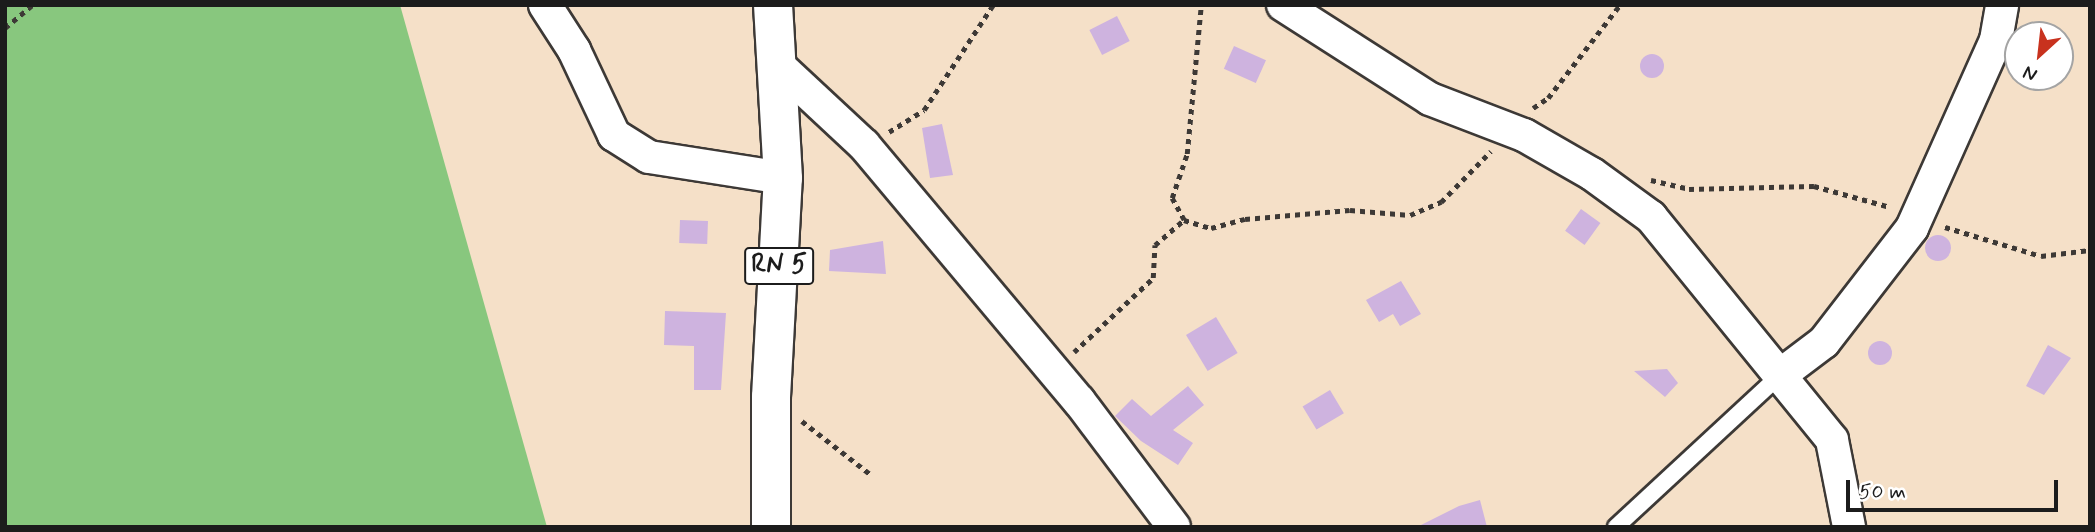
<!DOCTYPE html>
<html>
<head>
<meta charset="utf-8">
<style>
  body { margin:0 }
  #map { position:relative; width:2095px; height:532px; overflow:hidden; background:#f5e0c8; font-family:Mynerve,sans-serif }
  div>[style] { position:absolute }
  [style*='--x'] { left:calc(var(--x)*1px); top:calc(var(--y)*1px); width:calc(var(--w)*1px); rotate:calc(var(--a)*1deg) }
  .green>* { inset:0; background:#88c77e }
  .building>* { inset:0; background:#ceb3df; transform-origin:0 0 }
  .round { border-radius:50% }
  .path>* { height:4.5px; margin-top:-2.25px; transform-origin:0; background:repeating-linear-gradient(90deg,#3d3936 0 5px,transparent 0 10px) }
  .roads { filter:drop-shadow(2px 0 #3d3936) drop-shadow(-2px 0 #3d3936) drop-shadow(0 2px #3d3936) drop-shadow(0 -2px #3d3936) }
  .service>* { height:16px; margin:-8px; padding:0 8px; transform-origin:8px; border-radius:8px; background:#fff }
  .minor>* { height:32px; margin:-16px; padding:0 16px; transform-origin:16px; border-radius:16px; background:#fff }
  .primary>* { height:38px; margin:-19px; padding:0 19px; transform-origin:19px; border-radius:19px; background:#fff }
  span { translate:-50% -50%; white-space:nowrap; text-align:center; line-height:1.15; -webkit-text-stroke:5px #fff; paint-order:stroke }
  .shield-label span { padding:2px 5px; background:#fff; border:2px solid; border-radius:5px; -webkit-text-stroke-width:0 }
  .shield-label { font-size:26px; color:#1c1c1c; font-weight:700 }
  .frame { position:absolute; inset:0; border:7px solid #1c1c1c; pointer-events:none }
  .north { position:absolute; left:2004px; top:21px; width:70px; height:70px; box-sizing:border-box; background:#fff; border:2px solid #a4a4a4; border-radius:50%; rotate:207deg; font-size:19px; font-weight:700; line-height:28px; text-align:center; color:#1c1c1c }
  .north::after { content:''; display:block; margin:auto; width:24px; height:32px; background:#c8321e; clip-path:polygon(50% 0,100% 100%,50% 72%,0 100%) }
  .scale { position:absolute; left:1846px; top:480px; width:212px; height:32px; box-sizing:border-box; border:4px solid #1c1c1c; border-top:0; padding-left:9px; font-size:21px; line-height:24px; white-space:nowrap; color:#1c1c1c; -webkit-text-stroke:5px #fff; paint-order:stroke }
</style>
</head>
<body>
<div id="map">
  <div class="green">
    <div style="clip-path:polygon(5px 5px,400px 5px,547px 527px,5px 527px)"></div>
  </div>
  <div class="building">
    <div style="left:1117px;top:16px;width:28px;height:31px;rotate:63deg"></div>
    <div style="left:1234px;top:46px;width:35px;height:25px;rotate:24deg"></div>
    <div class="round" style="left:1640px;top:54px;width:24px;height:24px"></div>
    <div style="clip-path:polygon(942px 124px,953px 175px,930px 178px,922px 128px)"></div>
    <div style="left:1581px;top:209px;width:24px;height:27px;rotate:36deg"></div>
    <div style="left:680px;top:220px;width:28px;height:23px;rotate:2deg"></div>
    <div class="round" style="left:1925px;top:235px;width:26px;height:26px"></div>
    <div style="clip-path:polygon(883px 241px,886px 274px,829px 271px,830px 250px)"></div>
    <div style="clip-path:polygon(1401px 281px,1421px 314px,1400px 326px,1393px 314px,1379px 322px,1366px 300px)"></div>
    <div style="clip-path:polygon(665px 311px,726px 313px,721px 390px,694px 390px,694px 346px,664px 345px)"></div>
    <div style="left:1216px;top:317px;width:42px;height:35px;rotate:59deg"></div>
    <div class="round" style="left:1868px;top:341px;width:24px;height:24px"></div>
    <div style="clip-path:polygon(2048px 345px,2071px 358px,2044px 395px,2026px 386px)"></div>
    <div style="clip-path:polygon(1667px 369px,1678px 383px,1665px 397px,1634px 371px)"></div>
    <div style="clip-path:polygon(1188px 386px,1204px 405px,1173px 430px,1193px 443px,1178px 465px,1141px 441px,1115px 416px,1132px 399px,1151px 416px)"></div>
    <div style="left:1330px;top:390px;width:27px;height:32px;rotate:59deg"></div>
    <div style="clip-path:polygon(1480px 500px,1487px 527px,1417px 527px,1459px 506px)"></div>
  </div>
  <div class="path">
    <div style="--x:5;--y:28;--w:35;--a:-40"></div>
    <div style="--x:1533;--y:108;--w:18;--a:-34"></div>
    <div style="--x:1548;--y:98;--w:118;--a:-52.3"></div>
    <div style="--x:889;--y:132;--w:41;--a:-32.2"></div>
    <div style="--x:924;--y:110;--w:126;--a:-56.7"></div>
    <div style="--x:1651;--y:180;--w:39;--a:13"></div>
    <div style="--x:1689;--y:189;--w:125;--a:-1.4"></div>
    <div style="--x:1814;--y:186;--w:79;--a:15.4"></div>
    <div style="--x:1184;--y:220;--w:28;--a:17"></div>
    <div style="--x:1211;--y:228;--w:35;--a:-15"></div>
    <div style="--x:1245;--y:219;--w:105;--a:-4.9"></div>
    <div style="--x:1350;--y:210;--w:60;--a:4.8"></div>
    <div style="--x:1410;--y:215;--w:34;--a:-23"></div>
    <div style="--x:1441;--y:202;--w:71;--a:-45.6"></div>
    <div style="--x:1945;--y:227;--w:100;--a:16.8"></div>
    <div style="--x:2041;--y:256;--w:49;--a:-7"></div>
    <div style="--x:1074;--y:352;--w:108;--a:-43.1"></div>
    <div style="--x:1153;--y:278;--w:33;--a:-87"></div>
    <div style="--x:1155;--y:245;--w:38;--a:-41"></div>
    <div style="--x:1184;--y:220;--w:25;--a:-119"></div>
    <div style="--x:1172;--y:198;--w:46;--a:-71.2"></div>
    <div style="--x:1187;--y:154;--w:150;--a:-84.6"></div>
    <div style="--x:802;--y:421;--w:86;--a:37.9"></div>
  </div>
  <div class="roads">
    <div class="service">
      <div style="--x:1616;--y:527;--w:222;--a:-42.8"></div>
    </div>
    <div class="minor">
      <div style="--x:545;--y:5;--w:54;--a:57.2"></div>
      <div style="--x:574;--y:50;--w:94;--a:64.8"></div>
      <div style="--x:614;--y:135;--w:41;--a:32.2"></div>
      <div style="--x:649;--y:157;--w:136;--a:8.9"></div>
      <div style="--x:1283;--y:5;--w:174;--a:32.6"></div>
      <div style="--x:1430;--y:99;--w:101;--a:21"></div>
      <div style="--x:1524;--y:135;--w:78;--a:29.8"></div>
      <div style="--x:1592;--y:174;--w:73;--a:36.1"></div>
      <div style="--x:1651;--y:217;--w:287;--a:50.9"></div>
      <div style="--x:1832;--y:440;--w:89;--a:78.9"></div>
      <div style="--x:777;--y:64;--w:119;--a:43"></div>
      <div style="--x:864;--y:145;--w:334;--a:50"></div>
      <div style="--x:1079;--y:401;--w:158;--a:53"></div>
      <div style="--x:1779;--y:376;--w:56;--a:-37.1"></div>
      <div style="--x:1824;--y:342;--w:144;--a:-52.3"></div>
      <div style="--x:1912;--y:228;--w:206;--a:-65.9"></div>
      <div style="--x:1996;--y:40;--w:36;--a:-80"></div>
    </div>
    <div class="primary">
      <div style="--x:771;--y:527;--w:130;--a:-90"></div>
      <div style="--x:771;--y:397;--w:219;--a:-86.9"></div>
      <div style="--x:783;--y:178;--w:173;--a:-93.3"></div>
    </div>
  </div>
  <div class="shield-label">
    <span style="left:779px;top:266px">RN 5</span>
  </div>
  <div class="frame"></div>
  <div class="north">N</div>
  <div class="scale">50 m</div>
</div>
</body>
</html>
